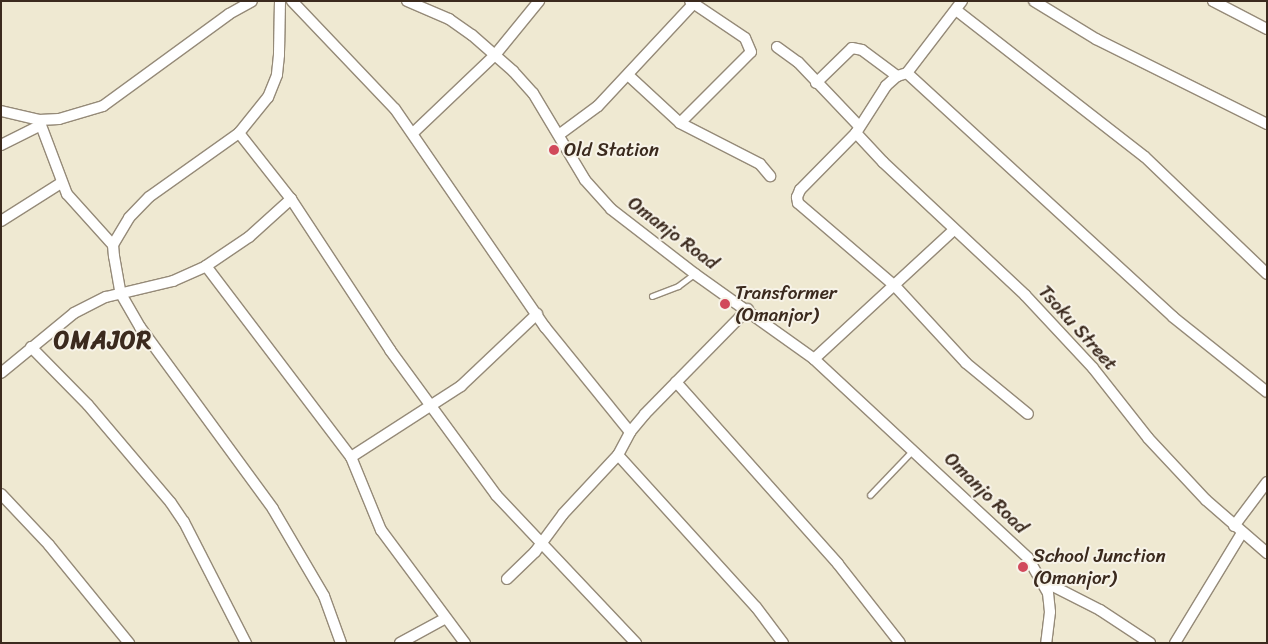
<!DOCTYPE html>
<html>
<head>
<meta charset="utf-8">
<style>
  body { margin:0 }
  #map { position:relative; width:1268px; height:644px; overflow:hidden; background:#efe9d2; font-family:Sriracha,sans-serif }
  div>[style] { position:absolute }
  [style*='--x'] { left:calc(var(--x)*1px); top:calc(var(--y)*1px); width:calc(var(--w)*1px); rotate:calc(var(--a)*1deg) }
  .roads { filter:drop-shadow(1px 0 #958a78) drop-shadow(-1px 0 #958a78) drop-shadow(0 1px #958a78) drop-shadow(0 -1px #958a78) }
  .service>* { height:5px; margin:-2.5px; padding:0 2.5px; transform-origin:2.5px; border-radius:2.5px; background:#fff }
  .minor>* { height:10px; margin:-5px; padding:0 5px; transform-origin:5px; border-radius:5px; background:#fff }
  .dots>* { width:14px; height:14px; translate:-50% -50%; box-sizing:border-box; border:2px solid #f7f3e8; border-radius:50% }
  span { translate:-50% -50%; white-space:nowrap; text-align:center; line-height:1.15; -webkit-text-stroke:4px #f7f3e8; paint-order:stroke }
  .poi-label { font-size:19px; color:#3b2a1e }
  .left { translate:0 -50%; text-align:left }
  .street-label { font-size:19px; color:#3b2a1e }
  .district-label { font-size:24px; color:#3b2a1e; font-weight:700; letter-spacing:1px }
  .frame { position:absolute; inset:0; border:2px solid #3b2a1e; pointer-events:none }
</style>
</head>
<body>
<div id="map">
  <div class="roads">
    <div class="service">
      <div style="--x:652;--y:296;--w:28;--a:-21"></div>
      <div style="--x:678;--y:286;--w:20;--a:-37"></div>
      <div style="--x:870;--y:495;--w:61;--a:-46.3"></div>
    </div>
    <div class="minor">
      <div style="--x:280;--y:1;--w:54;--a:91.1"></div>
      <div style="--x:279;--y:55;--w:20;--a:96"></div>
      <div style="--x:277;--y:75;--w:24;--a:112"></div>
      <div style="--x:268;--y:97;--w:46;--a:128.9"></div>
      <div style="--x:239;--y:133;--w:110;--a:144.6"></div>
      <div style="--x:149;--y:197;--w:29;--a:134"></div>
      <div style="--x:129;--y:218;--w:31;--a:121"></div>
      <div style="--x:113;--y:245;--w:11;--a:85"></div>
      <div style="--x:114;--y:256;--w:39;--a:80"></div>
      <div style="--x:121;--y:294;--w:38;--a:60"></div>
      <div style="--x:140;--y:327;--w:225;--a:53.8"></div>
      <div style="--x:273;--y:509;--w:101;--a:59.6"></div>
      <div style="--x:324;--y:596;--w:50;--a:70.1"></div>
      <div style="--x:292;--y:1;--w:149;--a:46.4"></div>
      <div style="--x:395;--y:109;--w:265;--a:55.5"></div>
      <div style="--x:545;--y:327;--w:135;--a:51"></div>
      <div style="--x:407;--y:1;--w:46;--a:23.2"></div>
      <div style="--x:449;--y:19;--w:28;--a:35"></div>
      <div style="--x:472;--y:35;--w:55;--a:41.3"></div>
      <div style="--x:513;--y:71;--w:30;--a:48"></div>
      <div style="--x:533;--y:93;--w:101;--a:59.1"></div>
      <div style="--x:585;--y:180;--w:39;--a:48"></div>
      <div style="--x:611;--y:209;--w:106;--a:37.7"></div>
      <div style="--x:695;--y:274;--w:146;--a:35.5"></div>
      <div style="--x:814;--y:359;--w:292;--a:42.9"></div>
      <div style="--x:1028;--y:558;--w:40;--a:60.3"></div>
      <div style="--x:1048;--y:593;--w:19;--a:84"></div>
      <div style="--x:1050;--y:612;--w:31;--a:97"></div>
      <div style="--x:962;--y:1;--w:91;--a:127.4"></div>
      <div style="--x:907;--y:73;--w:10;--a:163"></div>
      <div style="--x:897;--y:76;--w:15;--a:138"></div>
      <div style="--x:886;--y:86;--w:56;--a:122.6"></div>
      <div style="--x:856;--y:133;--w:80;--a:134.5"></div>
      <div style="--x:800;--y:190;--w:8;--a:113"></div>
      <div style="--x:797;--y:197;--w:6;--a:81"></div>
      <div style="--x:798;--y:203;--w:128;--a:40.6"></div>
      <div style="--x:895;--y:286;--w:105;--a:47.3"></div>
      <div style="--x:966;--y:363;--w:80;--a:39.4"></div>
      <div style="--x:1034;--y:1;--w:73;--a:31.5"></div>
      <div style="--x:1096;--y:39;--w:191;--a:26.4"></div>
      <div style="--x:1213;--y:1;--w:61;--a:27.4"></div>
      <div style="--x:956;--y:10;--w:239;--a:37.9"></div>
      <div style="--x:1145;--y:157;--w:169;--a:43.8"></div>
      <div style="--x:777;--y:47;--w:26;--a:36"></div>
      <div style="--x:798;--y:62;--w:88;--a:46.4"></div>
      <div style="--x:907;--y:73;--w:361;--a:42.5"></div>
      <div style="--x:1173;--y:317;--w:120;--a:38.6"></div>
      <div style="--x:628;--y:75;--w:71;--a:42.7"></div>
      <div style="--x:680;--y:123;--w:90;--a:27.1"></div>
      <div style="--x:760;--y:164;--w:16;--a:50"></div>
      <div style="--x:816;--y:83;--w:50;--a:-44.2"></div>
      <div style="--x:852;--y:48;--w:10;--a:11"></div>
      <div style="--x:862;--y:50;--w:44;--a:36.6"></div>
      <div style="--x:1;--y:111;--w:39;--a:13"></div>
      <div style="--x:39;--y:120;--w:20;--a:-3"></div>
      <div style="--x:59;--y:119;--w:46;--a:-16.5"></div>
      <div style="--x:103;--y:106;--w:156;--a:-36.1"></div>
      <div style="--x:229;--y:14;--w:26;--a:-29"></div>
      <div style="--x:39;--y:120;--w:79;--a:69.3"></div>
      <div style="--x:67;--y:194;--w:69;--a:48"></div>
      <div style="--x:680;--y:123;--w:100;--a:-45"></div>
      <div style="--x:751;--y:52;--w:15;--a:-113"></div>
      <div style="--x:745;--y:38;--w:66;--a:-146.1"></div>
      <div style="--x:239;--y:133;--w:84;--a:51.8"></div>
      <div style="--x:291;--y:199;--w:181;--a:56.7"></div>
      <div style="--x:390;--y:350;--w:180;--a:53.8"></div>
      <div style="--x:496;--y:495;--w:204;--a:46.6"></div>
      <div style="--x:413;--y:133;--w:113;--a:-43.6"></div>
      <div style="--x:495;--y:55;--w:70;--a:-50.8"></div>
      <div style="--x:856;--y:133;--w:40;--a:47"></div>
      <div style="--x:883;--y:162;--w:195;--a:43.1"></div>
      <div style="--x:1025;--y:295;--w:100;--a:47"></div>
      <div style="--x:1093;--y:368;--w:89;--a:51.8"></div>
      <div style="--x:1148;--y:438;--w:85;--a:46.9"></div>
      <div style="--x:1206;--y:500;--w:81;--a:41"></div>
      <div style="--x:560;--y:134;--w:47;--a:-36.4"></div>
      <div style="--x:598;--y:106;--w:139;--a:-47"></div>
      <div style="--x:1;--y:145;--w:42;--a:-26.6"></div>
      <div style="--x:1;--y:221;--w:71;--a:-32.3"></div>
      <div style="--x:206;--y:266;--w:240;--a:52.8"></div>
      <div style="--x:351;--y:457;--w:79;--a:67.7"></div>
      <div style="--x:381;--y:530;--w:141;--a:53.4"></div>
      <div style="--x:31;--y:347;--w:81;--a:45.5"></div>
      <div style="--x:88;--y:405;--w:128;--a:49.7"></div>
      <div style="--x:171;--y:503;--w:23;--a:56"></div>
      <div style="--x:184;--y:522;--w:136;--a:62.9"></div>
      <div style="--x:814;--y:359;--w:190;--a:-42.7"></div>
      <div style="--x:1;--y:373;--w:94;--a:-39.4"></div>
      <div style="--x:74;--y:313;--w:36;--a:-27"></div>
      <div style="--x:106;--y:297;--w:69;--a:-13.4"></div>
      <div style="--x:173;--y:281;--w:36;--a:-24"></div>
      <div style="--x:206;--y:266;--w:52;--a:-34"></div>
      <div style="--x:249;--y:237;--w:57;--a:-42.1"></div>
      <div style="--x:676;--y:382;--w:244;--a:48.3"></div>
      <div style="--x:838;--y:564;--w:100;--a:51.9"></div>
      <div style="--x:618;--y:455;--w:205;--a:47.8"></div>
      <div style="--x:756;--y:607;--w:45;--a:53.1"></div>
      <div style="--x:351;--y:457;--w:131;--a:-32.8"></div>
      <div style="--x:461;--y:386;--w:105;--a:-43.5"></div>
      <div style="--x:1;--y:494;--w:70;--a:46.7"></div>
      <div style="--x:49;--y:545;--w:127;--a:50.8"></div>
      <div style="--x:1234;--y:526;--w:55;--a:-53.1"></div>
      <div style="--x:507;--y:579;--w:39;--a:-44"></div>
      <div style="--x:535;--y:552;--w:47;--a:-53.6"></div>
      <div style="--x:563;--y:514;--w:81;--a:-47"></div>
      <div style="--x:618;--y:455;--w:26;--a:-62"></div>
      <div style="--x:630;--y:432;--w:23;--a:-50"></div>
      <div style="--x:645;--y:414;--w:147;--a:-45.6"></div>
      <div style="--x:1045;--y:582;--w:62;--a:27"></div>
      <div style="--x:1100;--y:610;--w:60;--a:33.4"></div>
      <div style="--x:400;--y:643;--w:52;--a:-28.5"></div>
      <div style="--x:1175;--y:643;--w:129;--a:-58.7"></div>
    </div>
  </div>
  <div class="dots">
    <div style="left:554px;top:150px;background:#d1495b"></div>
    <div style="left:725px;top:304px;background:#d1495b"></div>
    <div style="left:1023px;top:567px;background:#d1495b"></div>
  </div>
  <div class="poi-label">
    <span class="left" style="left:564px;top:150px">Old Station</span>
    <span class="left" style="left:735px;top:304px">Transformer<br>(Omanjor)</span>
    <span class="left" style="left:1033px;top:567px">School Junction<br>(Omanjor)</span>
  </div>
  <div class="street-label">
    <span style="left:673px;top:233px;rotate:37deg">Omanjo Road</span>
    <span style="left:1078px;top:328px;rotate:48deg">Tsoku Street</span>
    <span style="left:986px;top:493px;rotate:44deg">Omanjo Road</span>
  </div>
  <div class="district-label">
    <span style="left:103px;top:341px">OMAJOR</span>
  </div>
  <div class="frame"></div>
</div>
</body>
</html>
